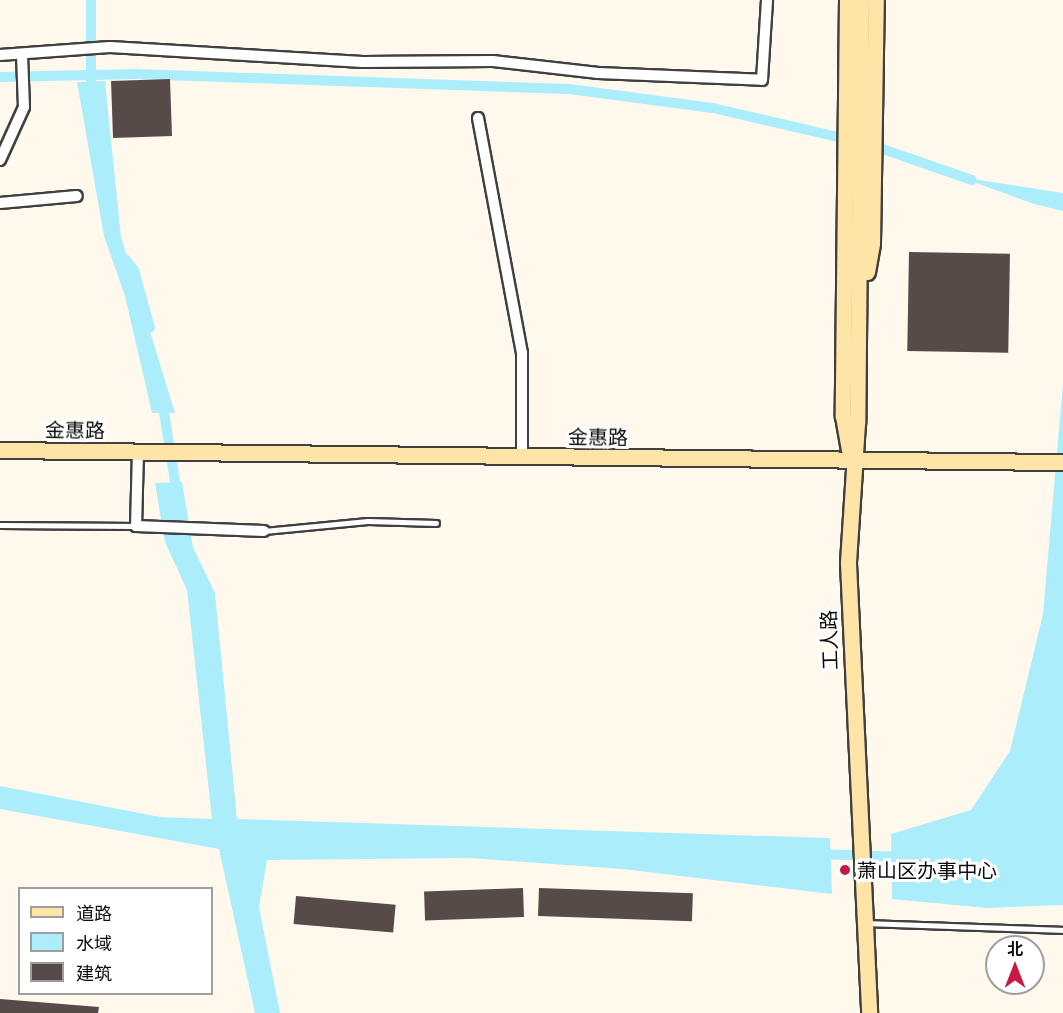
<!DOCTYPE html>
<html>
<head>
<meta charset="utf-8">
<style>
  body { margin:0 }
  #map { position:relative; width:1063px; height:1013px; overflow:hidden; background:#fff8ed; font-family:"IBM Plex Serif","Noto Sans SC",serif }
  div>[style] { position:absolute }
  [style*='--x'] { left:calc(var(--x)*1px); top:calc(var(--y)*1px); width:calc(var(--w)*1px); rotate:calc(var(--a)*1deg) }
  .water>* { inset:0; background:#acedfb }
  .canal>* { height:10px; margin:-5px; padding:0 5px; transform-origin:5px; border-radius:5px; background:#acedfb }
  .building>* { inset:0; background:#564b48; transform-origin:0 0 }
  .roads { filter:drop-shadow(2px 0 #404040) drop-shadow(-2px 0 #404040) drop-shadow(0 2px #404040) drop-shadow(0 -2px #404040) }
  .service>* { height:5px; margin:-2.5px; padding:0 2.5px; transform-origin:2.5px; border-radius:2.5px; background:#fff }
  .minor>* { height:10px; margin:-5px; padding:0 5px; transform-origin:5px; border-radius:5px; background:#fff }
  .secondary>* { height:15px; margin:-7.5px; padding:0 7.5px; transform-origin:7.5px; border-radius:7.5px; background:#ffe4a8 }
  .dots>* { width:16px; height:16px; translate:-50% -50%; box-sizing:border-box; border:3px solid #fff; border-radius:50% }
  span { translate:-50% -50%; white-space:nowrap; text-align:center; line-height:1.15; -webkit-text-stroke:6px #fff; paint-order:stroke }
  .street-label { font-size:20px; color:#0d0d0d }
  .poi-label { font-size:20px; color:#0d0d0d }
  .left { translate:0 -50%; text-align:left }
  .legend { position:absolute; left:18px; top:887px; width:195px; height:108px; box-sizing:border-box; background:#fff; border:2px solid #9e9e9e; margin:0; padding:8px 10px; list-style:none; font-size:18px; color:#0d0d0d }
  .legend li { display:flex; align-items:center; gap:12px; height:30px }
  .legend b { width:30px; border:2px solid #9e9e9e }
  .north { position:absolute; left:985px; top:935px; width:60px; height:60px; box-sizing:border-box; background:#fff; border:2px solid #9e9e9e; border-radius:50%; rotate:0deg; font-size:16px; font-weight:700; line-height:24px; text-align:center; color:#0d0d0d }
  .north::after { content:''; display:block; margin:auto; width:21px; height:27px; background:#c81945; clip-path:polygon(50% 0,100% 100%,50% 72%,0 100%) }
</style>
</head>
<body>
<div id="map">
  <div class="water">
    <div style="clip-path:polygon(105px 81px,121px 237px,175px 413px,152px 413px,125px 296px,104px 236px,77px 82px)"></div>
    <div style="clip-path:polygon(960px 177px,1063px 193px,1063px 211px,1034px 204px)"></div>
    <div style="clip-path:polygon(1063px 384px,1063px 905px,987px 908px,892px 899px,891px 834px,971px 810px,1010px 751px,1043px 614px)"></div>
    <div style="clip-path:polygon(182px 482px,193px 547px,215px 593px,237px 819px,830px 838px,832px 894px,622px 869px,470px 858px,267px 860px,259px 907px,280px 1013px,255px 1013px,219px 849px,0 809px,0 786px,160px 817px,212px 819px,187px 590px,165px 542px,155px 483px)"></div>
  </div>
  <div class="canal">
    <div style="--x:91;--y:0;--w:85;--a:90"></div>
    <div style="--x:0;--y:77;--w:136;--a:-1.3"></div>
    <div style="--x:136;--y:74;--w:433;--a:2"></div>
    <div style="--x:569;--y:89;--w:145;--a:7.5"></div>
    <div style="--x:713;--y:108;--w:141;--a:13.1"></div>
    <div style="--x:868;--y:144;--w:110;--a:19.1"></div>
    <div style="--x:125;--y:259;--w:14;--a:51"></div>
    <div style="--x:134;--y:270;--w:60;--a:74.6"></div>
    <div style="--x:162;--y:400;--w:95;--a:80.9"></div>
    <div style="--x:816;--y:854;--w:90;--a:1.9"></div>
  </div>
  <div class="building">
    <div style="left:170px;top:79px;width:57px;height:59px;rotate:88deg"></div>
    <div style="left:909px;top:252px;width:101px;height:99px;rotate:1deg"></div>
    <div style="left:523px;top:888px;width:29px;height:99px;rotate:88deg"></div>
    <div style="left:539px;top:888px;width:154px;height:28px;rotate:2deg"></div>
    <div style="left:296px;top:896px;width:100px;height:28px;rotate:5deg"></div>
    <div style="clip-path:polygon(0 999px,99px 1007px,98px 1013px,0 1013px)"></div>
  </div>
  <div class="roads">
    <div class="service">
      <div style="--x:0;--y:525;--w:136;--a:0.4"></div>
      <div style="--x:264;--y:531;--w:104;--a:-5.5"></div>
      <div style="--x:368;--y:521;--w:68;--a:1.7"></div>
      <div style="--x:867;--y:923;--w:196;--a:2"></div>
    </div>
    <div class="minor">
      <div style="--x:0;--y:55;--w:110;--a:-4.2"></div>
      <div style="--x:110;--y:47;--w:253;--a:3.4"></div>
      <div style="--x:363;--y:62;--w:130;--a:-0.4"></div>
      <div style="--x:493;--y:61;--w:106;--a:6.5"></div>
      <div style="--x:598;--y:73;--w:164;--a:2.4"></div>
      <div style="--x:762;--y:80;--w:80;--a:-86.4"></div>
      <div style="--x:478;--y:118;--w:239;--a:79.4"></div>
      <div style="--x:522;--y:353;--w:104;--a:90"></div>
      <div style="--x:0;--y:160;--w:58;--a:-65.6"></div>
      <div style="--x:24;--y:107;--w:53;--a:-92.2"></div>
      <div style="--x:0;--y:203;--w:77;--a:-5.2"></div>
      <div style="--x:138;--y:451;--w:75;--a:91.5"></div>
      <div style="--x:136;--y:526;--w:128;--a:2.2"></div>
    </div>
    <div class="secondary">
      <div style="--x:847;--y:0;--w:416;--a:90.6"></div>
      <div style="--x:843;--y:416;--w:34;--a:80"></div>
      <div style="--x:861;--y:0;--w:423;--a:90.5"></div>
      <div style="--x:857;--y:423;--w:140;--a:93.7"></div>
      <div style="--x:848;--y:563;--w:450;--a:87.3"></div>
      <div style="--x:867;--y:272;--w:29;--a:-80"></div>
      <div style="--x:872;--y:243;--w:243;--a:-89.1"></div>
      <div style="--x:0;--y:450;--w:1063;--a:0.65"></div>
    </div>
  </div>
  <div class="dots">
    <div style="left:845px;top:870px;background:#c81945"></div>
  </div>
  <div class="street-label">
    <span style="left:75px;top:430px;rotate:1deg">金惠路</span>
    <span style="left:598px;top:437px;rotate:1deg">金惠路</span>
    <span style="left:829px;top:640px;rotate:-92deg">工人路</span>
  </div>
  <div class="poi-label">
    <span class="left" style="left:857px;top:870px">萧山区办事中心</span>
  </div>
  <ul class="legend">
  <li><b style="height:8px;background:#ffe4a8"></b>道路</li>
  <li><b style="height:16px;background:#acedfb"></b>水域</li>
  <li><b style="height:16px;background:#564b48"></b>建筑</li>
  </ul>
  <div class="north">北</div>
</div>
</body>
</html>
